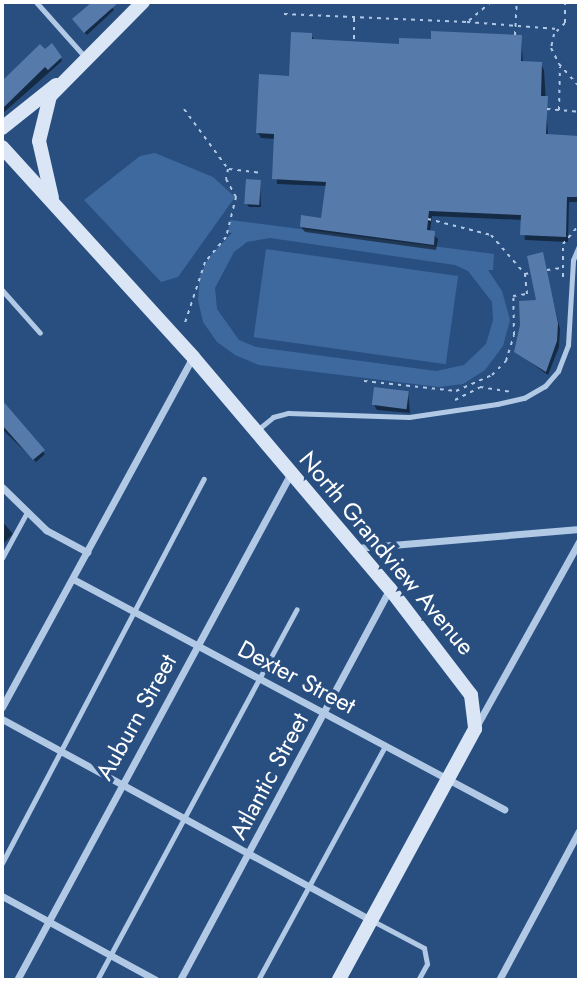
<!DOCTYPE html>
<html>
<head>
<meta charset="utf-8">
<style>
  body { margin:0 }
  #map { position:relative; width:581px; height:982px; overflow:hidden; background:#294f81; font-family:Jost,sans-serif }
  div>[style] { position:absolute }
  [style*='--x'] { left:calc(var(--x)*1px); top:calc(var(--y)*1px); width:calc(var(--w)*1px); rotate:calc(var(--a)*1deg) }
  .green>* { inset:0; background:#3e699e; transform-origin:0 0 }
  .shadow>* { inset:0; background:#0007 }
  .building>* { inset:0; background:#567bab; transform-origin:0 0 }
  .path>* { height:2px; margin-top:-1px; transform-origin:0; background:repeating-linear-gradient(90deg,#b1c9e5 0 3.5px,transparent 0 8.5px) }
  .lane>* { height:5px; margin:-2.5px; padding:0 2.5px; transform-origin:2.5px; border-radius:2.5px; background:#b1c9e5 }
  .street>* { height:7px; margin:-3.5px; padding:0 3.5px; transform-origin:3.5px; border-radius:3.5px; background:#b1c9e5 }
  .secondary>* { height:14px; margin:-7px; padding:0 7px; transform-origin:7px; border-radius:7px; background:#dae6f6 }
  span { translate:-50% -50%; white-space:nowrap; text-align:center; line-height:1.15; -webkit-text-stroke:7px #294f81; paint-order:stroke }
  .street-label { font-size:24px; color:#fff }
  .frame { position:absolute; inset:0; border:4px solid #fff; pointer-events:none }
</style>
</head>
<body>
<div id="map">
  <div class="green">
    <div style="clip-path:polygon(155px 153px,213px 177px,235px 197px,178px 277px,161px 282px,84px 200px,140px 156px)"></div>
    <div style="clip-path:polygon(evenodd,230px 220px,494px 254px,493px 270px,488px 270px,502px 291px,510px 320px,503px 346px,485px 370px,463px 384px,439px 387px,259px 365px,235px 355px,217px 342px,203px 322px,198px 300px,200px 275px,209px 257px,232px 233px,228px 232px,230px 220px,270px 238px,455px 265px,468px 271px,492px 302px,493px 320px,486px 344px,464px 365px,436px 371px,256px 347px,239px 340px,217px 309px,215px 288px,234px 252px,247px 242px,270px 238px)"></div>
    <div style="left:266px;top:249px;width:194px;height:89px;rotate:8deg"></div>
  </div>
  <div class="shadow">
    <div style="clip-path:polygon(95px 2px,108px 2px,114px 10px,87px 35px,74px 20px)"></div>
    <div style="clip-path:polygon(311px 35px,315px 41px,401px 45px,521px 37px,523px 63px,541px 64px,544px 70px,548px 136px,579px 137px,579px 202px,569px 202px,568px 242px,525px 240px,523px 220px,432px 216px,430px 232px,438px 239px,436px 250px,305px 232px,301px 227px,322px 220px,327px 186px,277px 184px,276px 139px,261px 138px,258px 133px)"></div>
    <div style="clip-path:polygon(61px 58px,62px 61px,2px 114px,2px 78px,5px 81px)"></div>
    <div style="clip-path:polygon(260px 181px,261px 207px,249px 207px,247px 204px)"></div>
    <div style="clip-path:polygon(542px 254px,560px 329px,559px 347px,548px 375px,516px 352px,538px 302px)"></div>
    <div style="clip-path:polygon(408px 392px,410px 413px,377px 410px,374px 405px)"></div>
    <div style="clip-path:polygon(2px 401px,45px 454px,36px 462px,2px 429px)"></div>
    <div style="clip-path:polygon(2px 521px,13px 534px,2px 545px)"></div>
  </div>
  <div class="building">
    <div style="clip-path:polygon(92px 2px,119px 2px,84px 33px,72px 19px)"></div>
    <div style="clip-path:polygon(431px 31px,522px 35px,521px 61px,542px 62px,541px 96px,548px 96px,546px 134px,579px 136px,579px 197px,567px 197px,566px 237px,520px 235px,521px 215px,429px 211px,427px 230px,435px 231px,434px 245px,300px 227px,301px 215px,321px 218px,326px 182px,272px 179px,274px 134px,256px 133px,259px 74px,289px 76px,291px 32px,312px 33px,312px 39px,399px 44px,399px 38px,431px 39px)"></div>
    <div style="clip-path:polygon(52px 43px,62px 57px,48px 70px,45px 67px,2px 109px,2px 81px,40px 44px,45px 49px)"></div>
    <div style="left:246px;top:179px;width:15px;height:25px;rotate:4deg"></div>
    <div style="clip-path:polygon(543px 252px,558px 323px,557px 341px,546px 372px,514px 352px,520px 325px,519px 301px,536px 300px,527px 256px)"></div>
    <div style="left:374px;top:387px;width:35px;height:18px;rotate:7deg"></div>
    <div style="clip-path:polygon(2px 400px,45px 450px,33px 460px,2px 425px)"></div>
  </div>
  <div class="path">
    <div style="--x:491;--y:2;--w:31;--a:140"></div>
    <div style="--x:467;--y:22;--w:91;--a:4.4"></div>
    <div style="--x:565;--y:2;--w:21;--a:90"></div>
    <div style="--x:565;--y:23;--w:16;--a:135"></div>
    <div style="--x:554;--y:34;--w:14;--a:102"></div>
    <div style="--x:551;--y:48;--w:18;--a:63"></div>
    <div style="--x:559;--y:64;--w:30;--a:48"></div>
    <div style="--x:284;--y:14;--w:183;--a:2.5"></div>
    <div style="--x:354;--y:18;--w:23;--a:90"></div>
    <div style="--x:515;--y:35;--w:33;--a:-87"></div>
    <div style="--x:184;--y:109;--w:74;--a:53.7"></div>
    <div style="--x:228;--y:169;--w:10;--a:101"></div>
    <div style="--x:226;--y:179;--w:21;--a:61"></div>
    <div style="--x:236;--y:197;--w:41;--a:104"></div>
    <div style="--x:226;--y:237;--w:33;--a:130"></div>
    <div style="--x:205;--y:262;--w:67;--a:108.2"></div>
    <div style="--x:547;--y:109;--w:32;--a:5"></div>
    <div style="--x:559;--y:110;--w:43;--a:-88.7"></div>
    <div style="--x:229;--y:169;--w:31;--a:7"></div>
    <div style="--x:428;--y:219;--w:65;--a:14.3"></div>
    <div style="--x:491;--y:235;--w:52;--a:48.9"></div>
    <div style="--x:525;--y:274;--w:5;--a:-11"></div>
    <div style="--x:547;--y:270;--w:14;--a:-8"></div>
    <div style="--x:563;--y:277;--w:33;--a:-90"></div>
    <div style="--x:563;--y:244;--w:25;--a:-50"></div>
    <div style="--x:364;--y:381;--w:93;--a:6.2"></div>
    <div style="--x:456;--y:391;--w:39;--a:-24"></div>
    <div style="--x:492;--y:375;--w:20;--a:-45"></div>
    <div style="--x:506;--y:361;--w:27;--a:-73"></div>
    <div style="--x:514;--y:335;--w:39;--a:-91"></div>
    <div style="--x:513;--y:296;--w:14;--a:-8"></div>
    <div style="--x:527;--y:294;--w:20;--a:-96"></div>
    <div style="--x:455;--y:400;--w:28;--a:-27"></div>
    <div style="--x:480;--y:387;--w:31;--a:9"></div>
  </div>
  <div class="lane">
    <div style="--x:36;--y:2;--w:74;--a:48.3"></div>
    <div style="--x:2;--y:290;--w:57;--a:48.5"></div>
    <div style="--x:256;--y:431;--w:22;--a:-39"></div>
    <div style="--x:273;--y:417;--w:16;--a:-15"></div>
    <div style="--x:288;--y:413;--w:121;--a:1.9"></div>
    <div style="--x:409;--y:417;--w:89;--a:-8.4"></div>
    <div style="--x:497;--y:404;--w:28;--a:-13"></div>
    <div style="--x:524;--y:398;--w:24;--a:-30"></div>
    <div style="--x:545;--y:386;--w:20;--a:-49"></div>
    <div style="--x:558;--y:371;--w:28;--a:-69"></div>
    <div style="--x:568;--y:345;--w:85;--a:-86.6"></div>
    <div style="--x:573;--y:260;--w:15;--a:-67"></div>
    <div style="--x:2;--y:558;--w:50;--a:-61.4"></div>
    <div style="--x:2;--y:863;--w:434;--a:-62.3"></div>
    <div style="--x:371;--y:920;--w:60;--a:27.8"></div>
    <div style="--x:424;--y:948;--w:16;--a:79"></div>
    <div style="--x:427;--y:964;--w:18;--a:119"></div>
    <div style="--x:97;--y:980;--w:421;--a:-61.7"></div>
    <div style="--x:258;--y:980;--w:266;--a:-61.5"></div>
  </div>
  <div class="street">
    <div style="--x:2;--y:487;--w:62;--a:44.3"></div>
    <div style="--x:46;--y:530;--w:47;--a:28.2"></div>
    <div style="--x:357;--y:548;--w:223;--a:-4.9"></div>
    <div style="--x:73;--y:579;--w:489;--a:28.1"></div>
    <div style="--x:2;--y:707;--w:399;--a:-61.4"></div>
    <div style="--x:2;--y:719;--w:420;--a:28.6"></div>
    <div style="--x:477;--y:725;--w:210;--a:-60.9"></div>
    <div style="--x:2;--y:896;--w:175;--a:28.6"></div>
    <div style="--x:17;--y:980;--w:576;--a:-61.61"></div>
    <div style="--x:180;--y:980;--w:444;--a:-61.8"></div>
    <div style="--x:499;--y:980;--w:169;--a:-61.8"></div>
  </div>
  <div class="secondary">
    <div style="--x:2;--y:128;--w:69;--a:-38.5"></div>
    <div style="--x:2;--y:147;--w:284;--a:47.7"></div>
    <div style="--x:193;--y:357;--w:304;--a:49.7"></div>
    <div style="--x:390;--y:589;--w:133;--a:52.6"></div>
    <div style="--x:471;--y:695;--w:34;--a:83"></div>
    <div style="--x:475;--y:729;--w:285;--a:118.5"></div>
    <div style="--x:52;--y:198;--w:58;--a:-102.8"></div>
    <div style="--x:39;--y:141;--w:46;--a:-76.3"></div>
    <div style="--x:50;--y:96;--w:132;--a:-45.3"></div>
  </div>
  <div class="street-label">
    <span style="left:387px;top:553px;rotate:50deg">North Grandview Avenue</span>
    <span style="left:297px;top:677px;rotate:28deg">Dexter Street</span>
    <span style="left:136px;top:717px;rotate:-61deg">Auburn Street</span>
    <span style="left:269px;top:776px;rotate:-62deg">Atlantic Street</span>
  </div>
  <div class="frame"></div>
</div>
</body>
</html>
